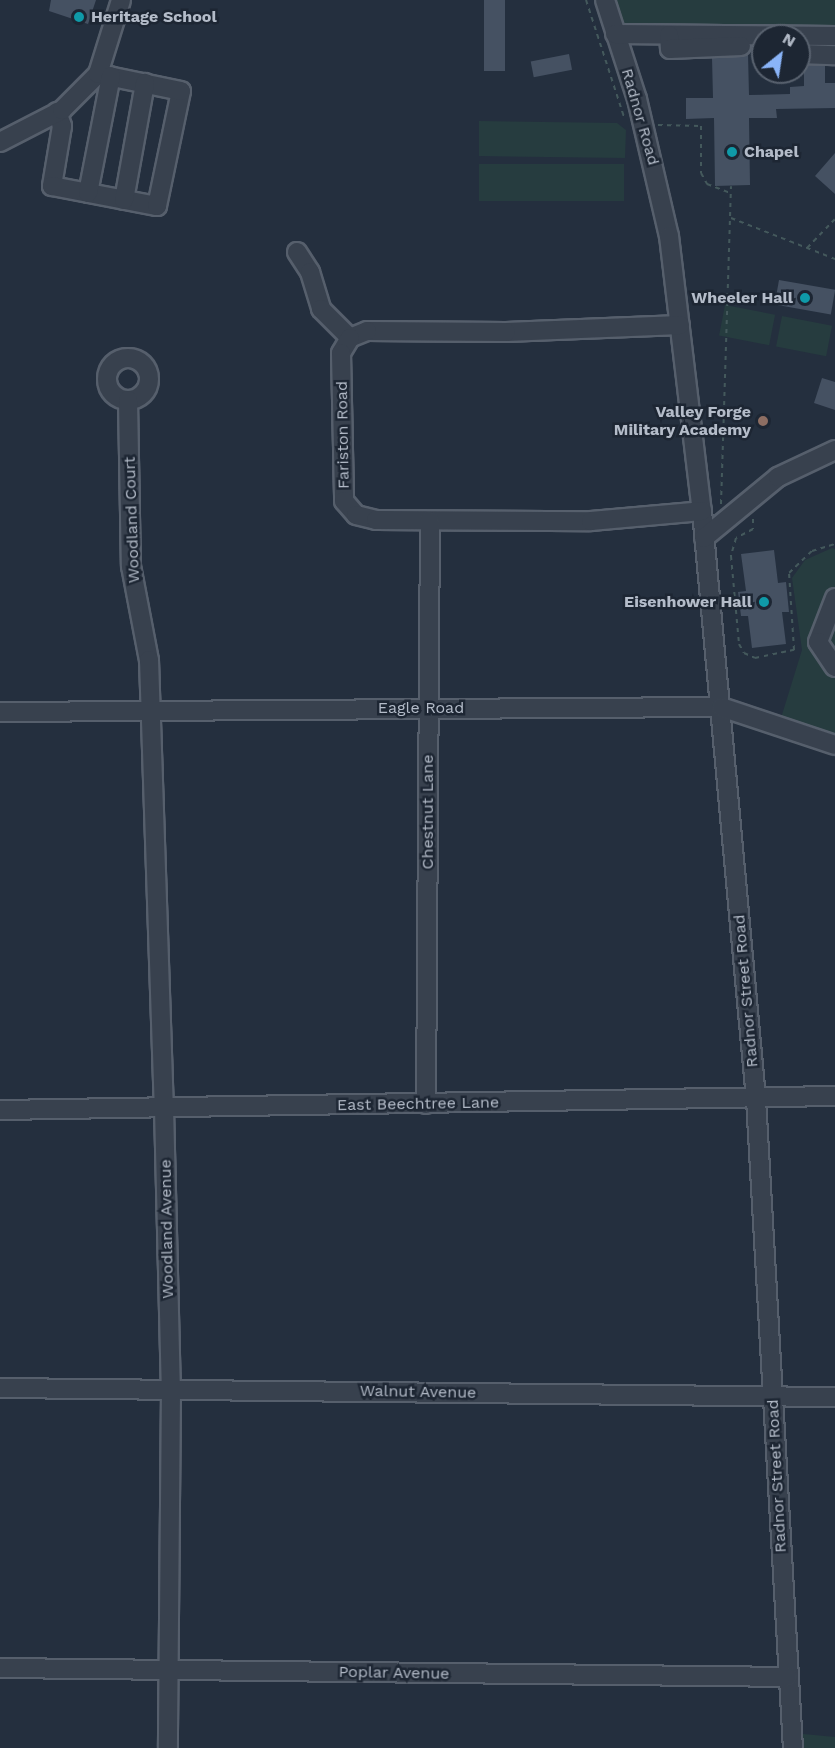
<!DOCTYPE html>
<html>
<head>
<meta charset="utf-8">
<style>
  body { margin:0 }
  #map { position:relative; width:835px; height:1748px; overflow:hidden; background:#242f3e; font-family:"Work Sans",sans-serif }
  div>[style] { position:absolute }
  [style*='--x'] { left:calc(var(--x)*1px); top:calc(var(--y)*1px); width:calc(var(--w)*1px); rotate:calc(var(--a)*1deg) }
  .green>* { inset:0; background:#263c3f; transform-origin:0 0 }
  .building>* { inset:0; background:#455162; transform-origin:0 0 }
  .path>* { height:2px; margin-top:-1px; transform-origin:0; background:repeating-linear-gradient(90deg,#44595c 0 4.5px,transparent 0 9px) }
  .roads { filter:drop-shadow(2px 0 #565f6c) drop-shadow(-2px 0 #565f6c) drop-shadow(0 2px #565f6c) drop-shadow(0 -2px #565f6c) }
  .minor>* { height:18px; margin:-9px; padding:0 9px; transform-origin:9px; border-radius:9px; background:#38414e }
  .minor>.ring { margin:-9px; padding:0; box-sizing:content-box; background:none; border:18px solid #38414e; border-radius:50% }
  .dots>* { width:16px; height:16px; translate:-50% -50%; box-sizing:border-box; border:3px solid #1d2633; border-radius:50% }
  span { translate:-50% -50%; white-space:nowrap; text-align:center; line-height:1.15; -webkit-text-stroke:5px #1d2633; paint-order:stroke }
  .poi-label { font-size:16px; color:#b4bcc9; font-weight:700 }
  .left { translate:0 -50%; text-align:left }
  .right { translate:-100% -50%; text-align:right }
  .street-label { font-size:16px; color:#b4bcc9 }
  .north { position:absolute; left:751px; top:24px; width:60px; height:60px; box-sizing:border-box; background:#1d2633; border:2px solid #59626f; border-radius:50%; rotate:30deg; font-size:16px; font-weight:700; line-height:24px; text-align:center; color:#b4bcc9 }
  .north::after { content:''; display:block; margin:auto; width:21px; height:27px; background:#8ab4f8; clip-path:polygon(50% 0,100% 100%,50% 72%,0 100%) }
</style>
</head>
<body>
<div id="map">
  <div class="green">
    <div style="left:605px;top:0;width:230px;height:35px"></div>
    <div style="clip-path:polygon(479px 121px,617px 123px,626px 130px,625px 158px,479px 156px)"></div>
    <div style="left:479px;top:164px;width:145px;height:37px"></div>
    <div style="left:725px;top:305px;width:51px;height:31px;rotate:11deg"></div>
    <div style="left:782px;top:316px;width:51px;height:31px;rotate:11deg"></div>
    <div style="clip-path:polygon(832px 548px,835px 549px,835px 738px,781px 718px,802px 650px,792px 578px,805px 560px)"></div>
    <div style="clip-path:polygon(793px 1733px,835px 1737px,835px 1748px,793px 1748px)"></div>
  </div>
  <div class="building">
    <div style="clip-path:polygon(51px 0,96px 0,88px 24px,49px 11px)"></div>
    <div style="left:484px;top:0;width:21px;height:71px"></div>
    <div style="left:569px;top:54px;width:16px;height:39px;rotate:79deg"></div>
    <div style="clip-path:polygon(748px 54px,749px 95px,790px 94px,790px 87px,804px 86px,804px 65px,825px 66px,825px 83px,835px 83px,835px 108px,776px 109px,777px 118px,749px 118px,750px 185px,715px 186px,714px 118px,686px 119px,686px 98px,713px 98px,712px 58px)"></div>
    <div style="clip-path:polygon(835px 153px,835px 194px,815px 176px)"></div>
    <div style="left:779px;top:280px;width:57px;height:25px;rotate:10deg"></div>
    <div style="clip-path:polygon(822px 378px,835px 382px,835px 410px,814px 403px)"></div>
    <div style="clip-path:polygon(774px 550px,778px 583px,786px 582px,789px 612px,782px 612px,786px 644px,752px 648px,748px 616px,741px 616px,738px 592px,746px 591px,741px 554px)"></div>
  </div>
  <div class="path">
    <div style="--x:586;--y:0;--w:123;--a:72"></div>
    <div style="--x:658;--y:125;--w:43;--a:1.3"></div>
    <div style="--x:701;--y:126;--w:47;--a:90"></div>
    <div style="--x:701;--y:173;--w:13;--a:61"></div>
    <div style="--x:707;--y:184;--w:26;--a:21"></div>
    <div style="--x:731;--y:218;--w:112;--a:21.5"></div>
    <div style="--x:807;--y:248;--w:40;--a:-46"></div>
    <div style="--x:721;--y:504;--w:318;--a:-88.2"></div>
    <div style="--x:753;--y:519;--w:10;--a:90"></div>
    <div style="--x:753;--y:529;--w:19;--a:152"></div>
    <div style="--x:736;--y:538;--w:19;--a:106"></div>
    <div style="--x:731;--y:556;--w:88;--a:84.8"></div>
    <div style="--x:739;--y:644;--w:10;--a:61"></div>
    <div style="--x:744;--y:653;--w:12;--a:24"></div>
    <div style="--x:755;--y:658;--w:40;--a:-12"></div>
    <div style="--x:794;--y:650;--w:77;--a:-93.7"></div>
    <div style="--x:789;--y:573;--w:32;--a:-44"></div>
    <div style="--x:812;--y:551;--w:24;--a:-17"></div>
  </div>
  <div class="roads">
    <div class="minor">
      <div style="--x:605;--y:0;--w:104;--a:72.1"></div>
      <div style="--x:637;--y:99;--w:141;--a:76.9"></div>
      <div style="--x:669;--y:236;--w:277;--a:83.2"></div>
      <div style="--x:702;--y:511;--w:590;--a:84.75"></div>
      <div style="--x:756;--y:1099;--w:650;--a:86.74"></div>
      <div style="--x:615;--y:34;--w:220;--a:0.5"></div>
      <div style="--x:669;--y:35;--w:14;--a:86"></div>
      <div style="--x:670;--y:49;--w:71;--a:-2.4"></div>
      <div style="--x:799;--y:54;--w:36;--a:2"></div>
      <div style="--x:57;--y:112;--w:15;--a:70"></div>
      <div style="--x:62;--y:126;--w:61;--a:99.5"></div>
      <div style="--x:52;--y:186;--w:107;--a:10.8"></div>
      <div style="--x:157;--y:206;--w:117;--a:-78.2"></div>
      <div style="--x:181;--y:91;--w:85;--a:-168.4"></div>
      <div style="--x:0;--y:142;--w:70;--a:-27.3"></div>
      <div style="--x:62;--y:110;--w:51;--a:-45"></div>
      <div style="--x:98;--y:74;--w:77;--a:-72.7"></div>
      <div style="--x:88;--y:193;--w:119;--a:-78.9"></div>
      <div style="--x:124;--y:200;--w:119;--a:-79.8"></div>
      <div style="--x:297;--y:252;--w:24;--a:57"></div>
      <div style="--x:310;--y:272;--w:39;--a:73"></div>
      <div style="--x:321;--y:309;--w:41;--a:45"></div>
      <div style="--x:680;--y:325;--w:174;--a:177.7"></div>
      <div style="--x:506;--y:332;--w:139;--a:-179.6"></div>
      <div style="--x:367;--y:331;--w:18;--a:158"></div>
      <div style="--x:350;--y:338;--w:17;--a:121"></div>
      <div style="--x:341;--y:353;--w:148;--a:88.8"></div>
      <div style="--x:344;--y:501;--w:18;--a:49"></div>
      <div style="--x:356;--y:515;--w:21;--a:14"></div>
      <div style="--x:376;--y:520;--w:215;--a:0.3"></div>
      <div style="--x:591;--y:521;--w:111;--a:-5.1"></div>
      <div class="ring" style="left:107px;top:358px;width:24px;height:24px"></div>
      <div style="--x:128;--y:400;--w:166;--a:89"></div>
      <div style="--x:131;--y:566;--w:96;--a:79.2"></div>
      <div style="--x:149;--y:660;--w:448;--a:88.1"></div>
      <div style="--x:164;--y:1108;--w:282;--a:88.6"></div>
      <div style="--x:171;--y:1390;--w:358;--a:90.5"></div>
      <div style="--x:704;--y:538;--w:96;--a:-39.5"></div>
      <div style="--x:778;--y:477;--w:63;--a:-25.3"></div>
      <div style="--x:835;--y:598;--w:47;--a:111.1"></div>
      <div style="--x:818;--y:642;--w:30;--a:56"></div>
      <div style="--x:0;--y:712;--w:721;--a:-0.4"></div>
      <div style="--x:721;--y:707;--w:120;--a:18.4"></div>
      <div style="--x:426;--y:1104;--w:583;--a:-89.61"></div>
      <div style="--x:0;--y:1110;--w:835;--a:-0.96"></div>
      <div style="--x:0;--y:1388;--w:835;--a:0.62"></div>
      <div style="--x:0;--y:1668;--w:788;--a:0.65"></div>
    </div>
  </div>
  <div class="dots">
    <div style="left:79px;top:17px;background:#0f9aa8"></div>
    <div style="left:732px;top:152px;background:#0f9aa8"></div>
    <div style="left:805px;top:298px;background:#0f9aa8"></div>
    <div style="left:763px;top:421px;background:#8d6e63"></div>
    <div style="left:764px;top:602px;background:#0f9aa8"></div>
  </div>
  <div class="poi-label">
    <span class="left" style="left:91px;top:17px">Heritage School</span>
    <span class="left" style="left:744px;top:152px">Chapel</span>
    <span class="right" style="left:793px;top:298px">Wheeler Hall</span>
    <span class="right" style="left:751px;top:421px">Valley Forge<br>Military Academy</span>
    <span class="right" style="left:752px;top:602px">Eisenhower Hall</span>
  </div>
  <div class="street-label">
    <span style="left:640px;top:117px;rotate:74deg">Radnor Road</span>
    <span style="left:343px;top:435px;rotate:-91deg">Fariston Road</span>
    <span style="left:132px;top:520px;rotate:-92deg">Woodland Court</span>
    <span style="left:421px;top:708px">Eagle Road</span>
    <span style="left:428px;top:812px;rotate:-90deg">Chestnut Lane</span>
    <span style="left:746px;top:991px;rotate:-95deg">Radnor Street Road</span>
    <span style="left:418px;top:1104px;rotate:-1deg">East Beechtree Lane</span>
    <span style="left:167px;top:1229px;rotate:-91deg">Woodland Avenue</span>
    <span style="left:418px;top:1392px;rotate:1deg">Walnut Avenue</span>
    <span style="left:777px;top:1476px;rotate:-93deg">Radnor Street Road</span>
    <span style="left:394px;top:1673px;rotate:1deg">Poplar Avenue</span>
  </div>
  <div class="north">N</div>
</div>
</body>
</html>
